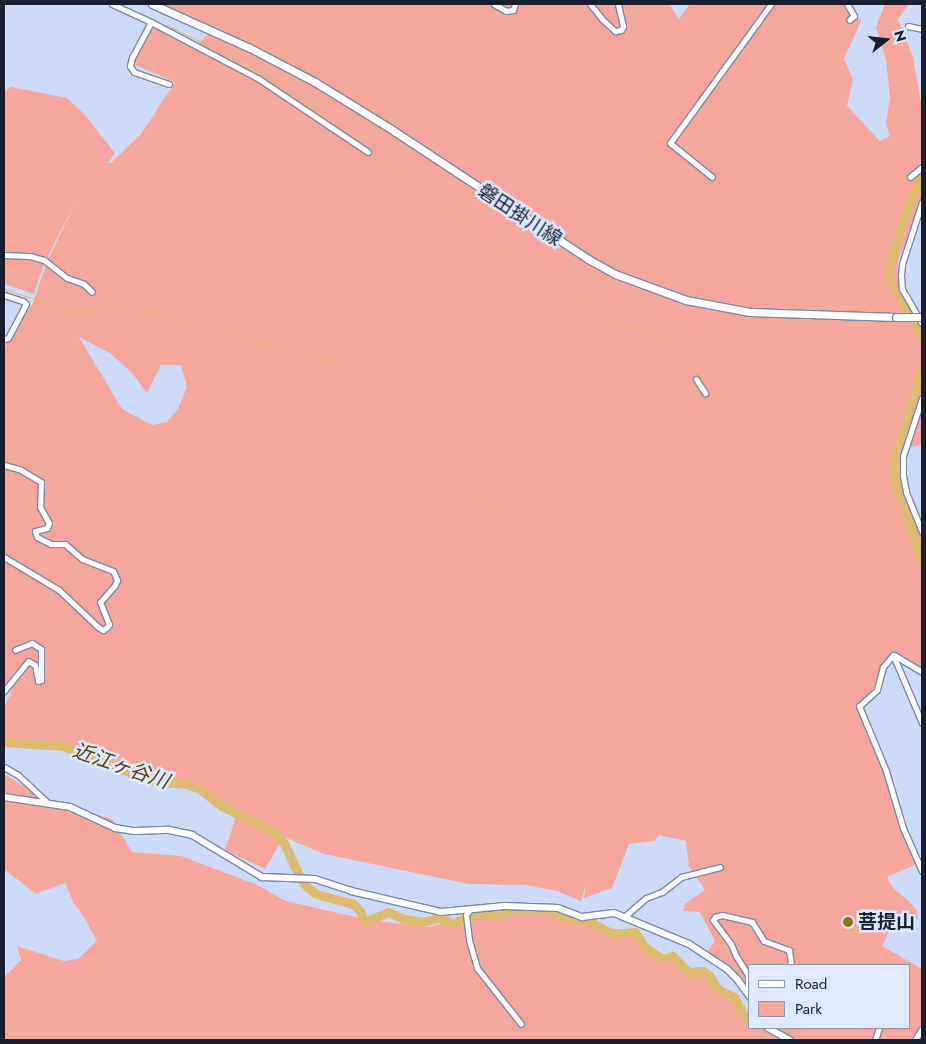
<!DOCTYPE html>
<html>
<head>
<meta charset="utf-8">
<style>
  body { margin:0 }
  #map { position:relative; width:926px; height:1044px; overflow:hidden; background:#cedbf8; font-family:Jost,"Noto Sans JP",sans-serif }
  div>[style] { position:absolute }
  [style*='--x'] { left:calc(var(--x)*1px); top:calc(var(--y)*1px); width:calc(var(--w)*1px); rotate:calc(var(--a)*1deg) }
  .green>* { inset:0; background:#f6a79d }
  .stream>* { height:1px; margin:-0.5px; padding:0 0.5px; transform-origin:0.5px; border-radius:0.5px; background:#dcbb6e }
  .river>* { height:9px; margin:-4.5px; padding:0 4.5px; transform-origin:4.5px; border-radius:4.5px; background:#dcbb6e }
  .roads { filter:drop-shadow(1px 0 #7a88aa) drop-shadow(-1px 0 #7a88aa) drop-shadow(0 1px #7a88aa) drop-shadow(0 -1px #7a88aa) }
  .minor>* { height:5px; margin:-2.5px; padding:0 2.5px; transform-origin:2.5px; border-radius:2.5px; background:#fff }
  .tertiary>* { height:6px; margin:-3px; padding:0 3px; transform-origin:3px; border-radius:3px; background:#fff }
  .secondary>* { height:7px; margin:-3.5px; padding:0 3.5px; transform-origin:3.5px; border-radius:3.5px; background:#fff }
  .bridges { filter:drop-shadow(1px 0 #7a88aa) drop-shadow(-1px 0 #7a88aa) drop-shadow(0 1px #7a88aa) drop-shadow(0 -1px #7a88aa) }
  .secondary-bridge>* { height:7px; margin:-3.5px; padding:0 3.5px; transform-origin:3.5px; border-radius:3.5px; background:#fff }
  .dots>* { width:14px; height:14px; translate:-50% -50%; box-sizing:border-box; border:2px solid #dee8fe; border-radius:50% }
  span { translate:-50% -50%; white-space:nowrap; text-align:center; line-height:1.15; -webkit-text-stroke:5px #dee8fe; paint-order:stroke }
  .street-label { font-size:19px; color:#191f2c }
  .poi-label { font-size:19px; color:#191f2c; font-weight:700 }
  .left { translate:0 -50%; text-align:left }
  .water-label { font-size:20px; color:#564000; font-style:italic }
  .frame { position:absolute; inset:0; border:5px solid #191f2c; pointer-events:none }
  .legend { position:absolute; left:748px; top:964px; width:162px; height:65px; box-sizing:border-box; background:#dee8fe; border:1px solid #8f98aa; margin:0; padding:6px 9px; list-style:none; font-size:15px; color:#191f2c }
  .legend li { display:flex; align-items:center; gap:10px; height:25px }
  .legend b { width:25px; border:1px solid #8f98aa }
  .north { position:absolute; left:861px; top:15px; width:50px; height:50px; -webkit-text-stroke:4px #dee8fe; paint-order:stroke; rotate:74deg; font-size:14px; font-weight:700; line-height:20px; text-align:center; color:#191f2c }
  .north::after { content:''; display:block; margin:auto; width:18px; height:22px; background:#191f2c; clip-path:polygon(50% 0,100% 100%,50% 72%,0 100%) }
</style>
</head>
<body>
<div id="map">
  <div class="green">
    <div style="clip-path:polygon(evenodd,159px 4px,669px 4px,679px 19px,690px 4px,844px 4px,861px 21px,844px 59px,853px 79px,847px 106px,880px 141px,890px 136px,886px 123px,890px 98px,886px 60px,876px 27px,885px 4px,909px 4px,898px 19px,913px 57px,922px 108px,922px 160px,912px 177px,922px 169px,922px 204px,898px 260px,898px 286px,922px 330px,904px 316px,922px 333px,922px 445px,909px 447px,897px 455px,905px 487px,922px 528px,922px 672px,893px 655px,884px 666px,877px 690px,859px 706px,886px 771px,903px 828px,919px 863px,887px 877px,894px 889px,911px 903px,917px 910px,917px 918px,909px 924px,889px 932px,882px 946px,922px 969px,922px 1040px,4px 1040px,4px 977px,21px 960px,17px 946px,64px 961px,78px 959px,97px 941px,84px 917px,74px 904px,65px 883px,36px 894px,4px 869px,4px 774px,48px 801px,112px 819px,132px 852px,181px 856px,255px 884px,286px 901px,368px 920px,429px 927px,447px 922px,467px 923px,466px 920px,479px 917px,505px 917px,516px 912px,546px 914px,564px 921px,635px 932px,651px 955px,673px 956px,688px 972px,706px 970px,718px 992px,750px 1015px,750px 1028px,910px 1028px,910px 965px,750px 965px,750px 996px,747px 983px,728px 964px,705px 955px,715px 941px,700px 912px,683px 911px,685px 904px,705px 890px,689px 866px,686px 841px,659px 835px,654px 841px,629px 844px,612px 888px,584px 898px,586px 884px,581px 901px,557px 891px,525px 885px,469px 884px,324px 854px,284px 837px,265px 869px,225px 850px,238px 811px,195px 783px,161px 781px,146px 776px,87px 749px,4px 738px,4px 709px,18px 675px,29px 683px,15px 671px,4px 687px,4px 348px,33px 303px,47px 262px,78px 197px,47px 258px,4px 251px,4px 92px,11px 87px,67px 98px,84px 114px,115px 153px,108px 163px,111px 163px,141px 134px,175px 82px,130px 63px,149px 26px,197px 45px,212px 31px,224px 25px,210px 30px,159px 4px,79px 337px,110px 353px,131px 372px,147px 393px,161px 365px,181px 365px,187px 387px,178px 409px,167px 422px,152px 425px,122px 409px,79px 337px,159px 4px,725px 931px,745px 968px,746px 979px,723px 933px,725px 931px)"></div>
    <div style="clip-path:polygon(4px 254px,21px 255px,44px 264px,34px 294px,4px 284px)"></div>
  </div>
  <div class="stream">
    <div style="--x:115;--y:8;--w:35;--a:25"></div>
    <div style="--x:161;--y:25;--w:6;--a:0"></div>
    <div style="--x:167;--y:25;--w:89;--a:26.6"></div>
    <div style="--x:247;--y:65;--w:98;--a:33.4"></div>
    <div style="--x:329;--y:119;--w:43;--a:37.4"></div>
    <div style="--x:369;--y:151;--w:159;--a:37.1"></div>
    <div style="--x:496;--y:247;--w:95;--a:31.7"></div>
    <div style="--x:577;--y:297;--w:52;--a:31"></div>
    <div style="--x:622;--y:324;--w:59;--a:16.9"></div>
    <div style="--x:678;--y:341;--w:85;--a:55.6"></div>
    <div style="--x:4;--y:289;--w:82;--a:17.8"></div>
    <div style="--x:82;--y:314;--w:25;--a:-18"></div>
    <div style="--x:106;--y:306;--w:27;--a:2"></div>
    <div style="--x:133;--y:307;--w:206;--a:15.2"></div>
    <div style="--x:332;--y:361;--w:93;--a:42.4"></div>
    <div style="--x:401;--y:424;--w:66;--a:45.6"></div>
    <div style="--x:447;--y:471;--w:70;--a:39.8"></div>
  </div>
  <div class="river">
    <div style="--x:922;--y:175;--w:52;--a:112.6"></div>
    <div style="--x:902;--y:223;--w:44;--a:105.9"></div>
    <div style="--x:890;--y:265;--w:13;--a:94"></div>
    <div style="--x:889;--y:278;--w:68;--a:60.8"></div>
    <div style="--x:922;--y:369;--w:79;--a:106.8"></div>
    <div style="--x:899;--y:445;--w:24;--a:102"></div>
    <div style="--x:894;--y:468;--w:22;--a:80"></div>
    <div style="--x:898;--y:490;--w:75;--a:71.3"></div>
    <div style="--x:4;--y:742;--w:59;--a:3.9"></div>
    <div style="--x:63;--y:746;--w:98;--a:21.6"></div>
    <div style="--x:154;--y:782;--w:33;--a:3"></div>
    <div style="--x:187;--y:784;--w:14;--a:21"></div>
    <div style="--x:200;--y:789;--w:26;--a:39"></div>
    <div style="--x:220;--y:805;--w:62;--a:27"></div>
    <div style="--x:275;--y:833;--w:13;--a:48"></div>
    <div style="--x:284;--y:843;--w:38;--a:65"></div>
    <div style="--x:300;--y:878;--w:11;--a:52"></div>
    <div style="--x:307;--y:887;--w:11;--a:38"></div>
    <div style="--x:316;--y:894;--w:38;--a:15"></div>
    <div style="--x:353;--y:904;--w:10;--a:45"></div>
    <div style="--x:360;--y:911;--w:12;--a:66"></div>
    <div style="--x:365;--y:922;--w:25;--a:-23"></div>
    <div style="--x:388;--y:912;--w:17;--a:24"></div>
    <div style="--x:404;--y:919;--w:18;--a:9"></div>
    <div style="--x:422;--y:922;--w:17;--a:-13"></div>
    <div style="--x:439;--y:918;--w:15;--a:23"></div>
    <div style="--x:453;--y:924;--w:13;--a:-27"></div>
    <div style="--x:465;--y:918;--w:6;--a:0"></div>
    <div style="--x:471;--y:918;--w:6;--a:-51"></div>
    <div style="--x:475;--y:913;--w:23;--a:5"></div>
    <div style="--x:498;--y:915;--w:16;--a:-18"></div>
    <div style="--x:513;--y:910;--w:37;--a:0"></div>
    <div style="--x:550;--y:910;--w:15;--a:32"></div>
    <div style="--x:563;--y:918;--w:27;--a:8"></div>
    <div style="--x:590;--y:922;--w:26;--a:28"></div>
    <div style="--x:613;--y:934;--w:22;--a:-5"></div>
    <div style="--x:635;--y:932;--w:15;--a:58"></div>
    <div style="--x:643;--y:945;--w:13;--a:39"></div>
    <div style="--x:653;--y:953;--w:12;--a:31"></div>
    <div style="--x:663;--y:959;--w:10;--a:-17"></div>
    <div style="--x:673;--y:956;--w:22;--a:47"></div>
    <div style="--x:688;--y:972;--w:15;--a:-4"></div>
    <div style="--x:703;--y:971;--w:7;--a:34"></div>
    <div style="--x:709;--y:975;--w:16;--a:60"></div>
    <div style="--x:717;--y:989;--w:19;--a:25"></div>
    <div style="--x:734;--y:997;--w:33;--a:61"></div>
  </div>
  <div class="roads">
    <div class="minor">
      <div style="--x:112;--y:4;--w:43;--a:24.8"></div>
      <div style="--x:151;--y:22;--w:122;--a:27.8"></div>
      <div style="--x:259;--y:79;--w:131;--a:33.8"></div>
      <div style="--x:494;--y:4;--w:14;--a:30"></div>
      <div style="--x:506;--y:11;--w:7;--a:-8"></div>
      <div style="--x:513;--y:10;--w:6;--a:-72"></div>
      <div style="--x:590;--y:4;--w:19;--a:51"></div>
      <div style="--x:602;--y:19;--w:18;--a:43"></div>
      <div style="--x:615;--y:31;--w:6;--a:-9"></div>
      <div style="--x:621;--y:30;--w:4;--a:-63"></div>
      <div style="--x:623;--y:26;--w:23;--a:-103"></div>
      <div style="--x:847;--y:4;--w:14;--a:60"></div>
      <div style="--x:854;--y:16;--w:6;--a:141"></div>
      <div style="--x:151;--y:22;--w:40;--a:118"></div>
      <div style="--x:132;--y:57;--w:9;--a:103"></div>
      <div style="--x:130;--y:66;--w:7;--a:56"></div>
      <div style="--x:134;--y:72;--w:37;--a:19"></div>
      <div style="--x:908;--y:26;--w:14;--a:12"></div>
      <div style="--x:712;--y:177;--w:54;--a:-141"></div>
      <div style="--x:670;--y:143;--w:172;--a:-54"></div>
      <div style="--x:910;--y:177;--w:16;--a:-40"></div>
      <div style="--x:922;--y:202;--w:65;--a:107.9"></div>
      <div style="--x:902;--y:264;--w:12;--a:95"></div>
      <div style="--x:901;--y:276;--w:13;--a:86"></div>
      <div style="--x:902;--y:289;--w:39;--a:60"></div>
      <div style="--x:4;--y:255;--w:26;--a:2"></div>
      <div style="--x:30;--y:256;--w:15;--a:16"></div>
      <div style="--x:44;--y:260;--w:29;--a:38"></div>
      <div style="--x:67;--y:278;--w:18;--a:19"></div>
      <div style="--x:84;--y:284;--w:11;--a:45"></div>
      <div style="--x:4;--y:295;--w:20;--a:18"></div>
      <div style="--x:23;--y:301;--w:4;--a:45"></div>
      <div style="--x:26;--y:304;--w:38;--a:118"></div>
      <div style="--x:8;--y:338;--w:4;--a:166"></div>
      <div style="--x:696;--y:379;--w:17;--a:57"></div>
      <div style="--x:922;--y:398;--w:61;--a:108.1"></div>
      <div style="--x:903;--y:456;--w:20;--a:90"></div>
      <div style="--x:903;--y:476;--w:16;--a:79"></div>
      <div style="--x:906;--y:492;--w:43;--a:68.2"></div>
      <div style="--x:4;--y:465;--w:18;--a:16"></div>
      <div style="--x:21;--y:470;--w:23;--a:31"></div>
      <div style="--x:41;--y:482;--w:25;--a:92"></div>
      <div style="--x:40;--y:507;--w:18;--a:61"></div>
      <div style="--x:49;--y:523;--w:5;--a:112"></div>
      <div style="--x:47;--y:528;--w:12;--a:166"></div>
      <div style="--x:35;--y:531;--w:6;--a:72"></div>
      <div style="--x:37;--y:537;--w:16;--a:27"></div>
      <div style="--x:51;--y:544;--w:14;--a:0"></div>
      <div style="--x:65;--y:544;--w:23;--a:41"></div>
      <div style="--x:82;--y:559;--w:33;--a:21"></div>
      <div style="--x:113;--y:571;--w:10;--a:66"></div>
      <div style="--x:117;--y:580;--w:5;--a:112"></div>
      <div style="--x:115;--y:585;--w:23;--a:131"></div>
      <div style="--x:100;--y:602;--w:24;--a:68"></div>
      <div style="--x:109;--y:624;--w:4;--a:124"></div>
      <div style="--x:107;--y:627;--w:5;--a:143"></div>
      <div style="--x:103;--y:630;--w:6;--a:-149"></div>
      <div style="--x:98;--y:627;--w:54;--a:-136.5"></div>
      <div style="--x:59;--y:590;--w:64;--a:-149"></div>
      <div style="--x:893;--y:655;--w:16;--a:130"></div>
      <div style="--x:883;--y:667;--w:24;--a:105"></div>
      <div style="--x:877;--y:690;--w:24;--a:138"></div>
      <div style="--x:859;--y:706;--w:70;--a:67.4"></div>
      <div style="--x:886;--y:771;--w:59;--a:73.4"></div>
      <div style="--x:903;--y:828;--w:47;--a:66.2"></div>
      <div style="--x:893;--y:655;--w:74;--a:66.9"></div>
      <div style="--x:894;--y:655;--w:33;--a:31"></div>
      <div style="--x:4;--y:691;--w:38;--a:-51"></div>
      <div style="--x:28;--y:661;--w:8;--a:30"></div>
      <div style="--x:35;--y:665;--w:16;--a:79"></div>
      <div style="--x:38;--y:681;--w:3;--a:-18"></div>
      <div style="--x:41;--y:680;--w:31;--a:-90"></div>
      <div style="--x:41;--y:649;--w:11;--a:-146"></div>
      <div style="--x:32;--y:643;--w:18;--a:158"></div>
      <div style="--x:4;--y:767;--w:16;--a:30"></div>
      <div style="--x:18;--y:775;--w:41;--a:43"></div>
      <div style="--x:470;--y:909;--w:7;--a:124"></div>
      <div style="--x:466;--y:915;--w:25;--a:83"></div>
      <div style="--x:469;--y:940;--w:29;--a:74"></div>
      <div style="--x:477;--y:968;--w:71;--a:51.8"></div>
      <div style="--x:624;--y:917;--w:29;--a:-41"></div>
      <div style="--x:646;--y:898;--w:17;--a:-21"></div>
      <div style="--x:662;--y:892;--w:24;--a:-38"></div>
      <div style="--x:681;--y:877;--w:40;--a:-14.4"></div>
      <div style="--x:748;--y:994;--w:19;--a:-90"></div>
      <div style="--x:748;--y:975;--w:22;--a:-122"></div>
      <div style="--x:736;--y:956;--w:13;--a:-113"></div>
      <div style="--x:731;--y:944;--w:30;--a:-127"></div>
      <div style="--x:713;--y:920;--w:4;--a:-56"></div>
      <div style="--x:715;--y:917;--w:7;--a:-16"></div>
      <div style="--x:722;--y:915;--w:31;--a:13"></div>
      <div style="--x:752;--y:922;--w:22;--a:58"></div>
      <div style="--x:764;--y:941;--w:27;--a:20"></div>
      <div style="--x:789;--y:950;--w:15;--a:82"></div>
      <div style="--x:875;--y:1040;--w:13;--a:-72"></div>
      <div style="--x:915;--y:1040;--w:12;--a:-59"></div>
      <div style="--x:921;--y:1030;--w:1;--a:45"></div>
    </div>
    <div class="tertiary">
      <div style="--x:4;--y:797;--w:67;--a:8.6"></div>
      <div style="--x:70;--y:807;--w:50;--a:25"></div>
      <div style="--x:115;--y:828;--w:20;--a:9"></div>
      <div style="--x:135;--y:831;--w:34;--a:-2"></div>
      <div style="--x:169;--y:830;--w:24;--a:12"></div>
      <div style="--x:192;--y:835;--w:82;--a:31"></div>
      <div style="--x:262;--y:877;--w:53;--a:2.2"></div>
      <div style="--x:315;--y:879;--w:38;--a:18"></div>
      <div style="--x:351;--y:891;--w:92;--a:13.1"></div>
      <div style="--x:441;--y:912;--w:64;--a:-5.4"></div>
      <div style="--x:505;--y:906;--w:53;--a:2.2"></div>
      <div style="--x:558;--y:908;--w:26;--a:21"></div>
      <div style="--x:582;--y:917;--w:32;--a:-7"></div>
      <div style="--x:614;--y:913;--w:81;--a:22.5"></div>
      <div style="--x:689;--y:944;--w:45;--a:33.3"></div>
      <div style="--x:727;--y:969;--w:14;--a:45"></div>
      <div style="--x:737;--y:979;--w:22;--a:54"></div>
      <div style="--x:768;--y:1028;--w:25;--a:29"></div>
    </div>
    <div class="secondary">
      <div style="--x:152;--y:4;--w:107;--a:24.2"></div>
      <div style="--x:250;--y:48;--w:73;--a:27.6"></div>
      <div style="--x:315;--y:82;--w:89;--a:31.7"></div>
      <div style="--x:391;--y:129;--w:236;--a:33.4"></div>
      <div style="--x:588;--y:259;--w:31;--a:29"></div>
      <div style="--x:615;--y:274;--w:76;--a:20.1"></div>
      <div style="--x:686;--y:300;--w:65;--a:10.6"></div>
      <div style="--x:750;--y:312;--w:146;--a:2"></div>
    </div>
  </div>
  <div class="bridges">
    <div class="secondary-bridge">
      <div style="--x:896;--y:317;--w:26;--a:0"></div>
    </div>
  </div>
  <div class="dots">
    <div style="left:848px;top:922px;background:#8f6f14"></div>
  </div>
  <div class="street-label">
    <span style="left:520px;top:215px;rotate:33deg">磐田掛川線</span>
  </div>
  <div class="poi-label">
    <span class="left" style="left:858px;top:922px">菩提山</span>
  </div>
  <div class="water-label">
    <span style="left:121px;top:766px;rotate:19deg">近江ヶ谷川</span>
  </div>
  <div class="frame"></div>
  <ul class="legend">
  <li><b style="height:6px;background:#fff"></b>Road</li>
  <li><b style="height:14px;background:#f6a79d"></b>Park</li>
  </ul>
  <div class="north">N</div>
</div>
</body>
</html>
